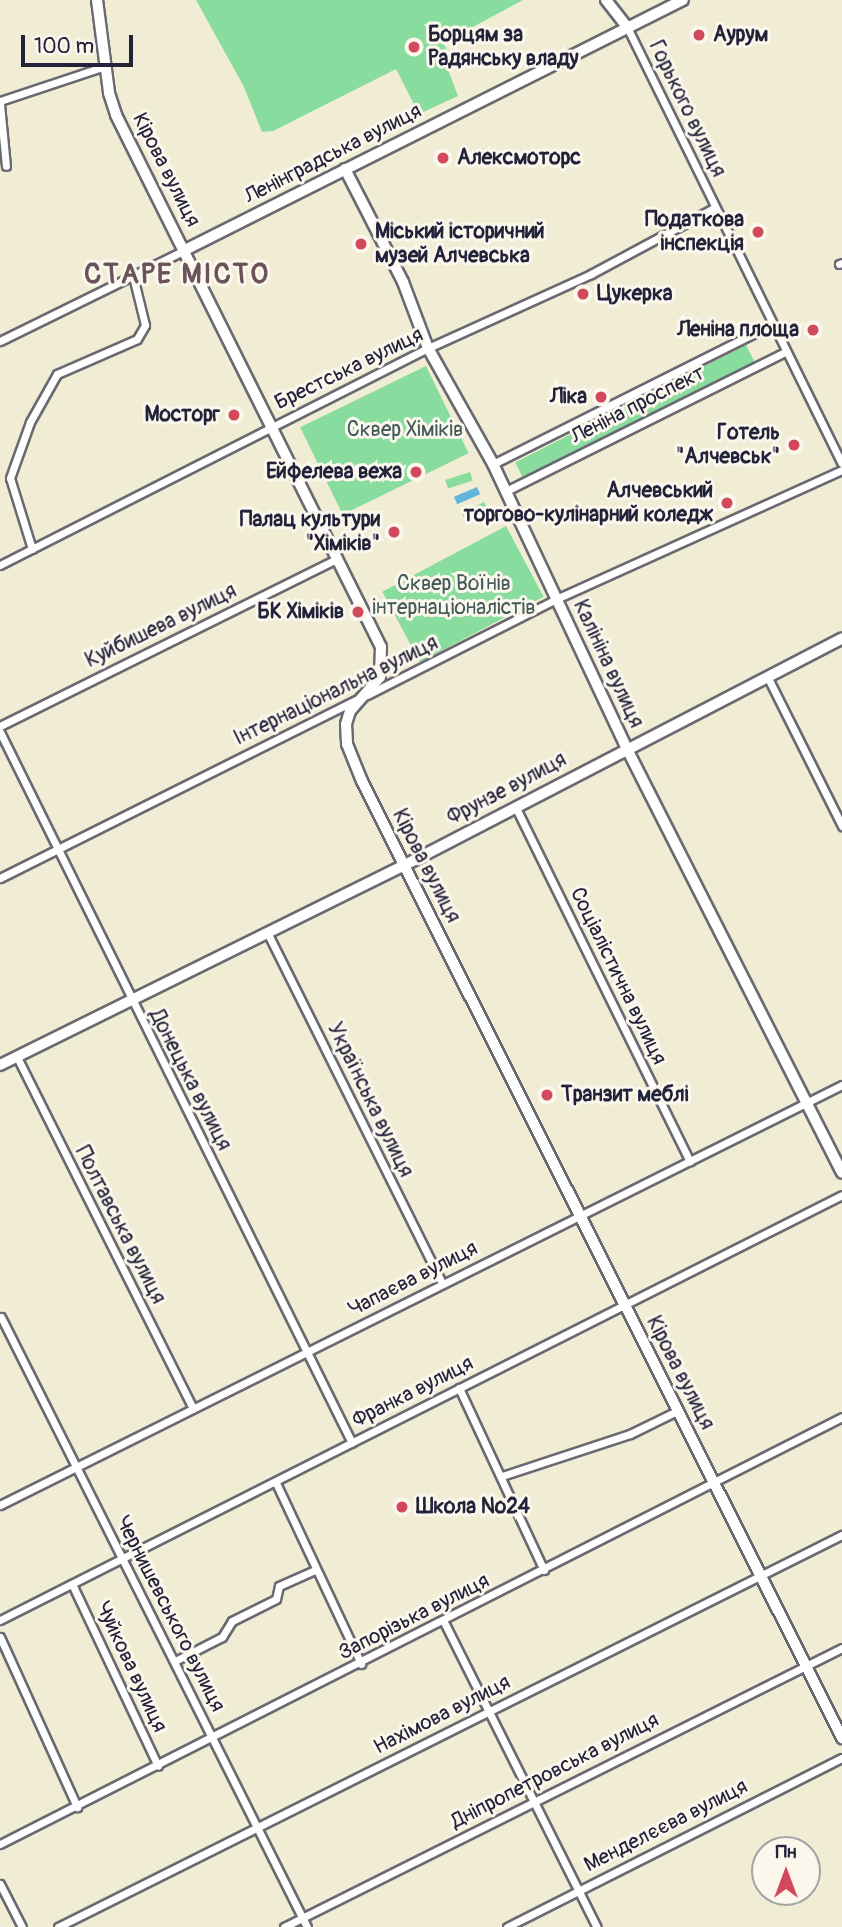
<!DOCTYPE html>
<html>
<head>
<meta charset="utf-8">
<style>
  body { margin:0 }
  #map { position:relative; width:842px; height:1927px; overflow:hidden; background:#f1ecd4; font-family:Pangolin,sans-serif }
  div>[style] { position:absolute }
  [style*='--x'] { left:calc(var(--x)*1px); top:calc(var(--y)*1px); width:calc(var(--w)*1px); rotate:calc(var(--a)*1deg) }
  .green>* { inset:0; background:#88dc9e; transform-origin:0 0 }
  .water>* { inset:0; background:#62b6de; transform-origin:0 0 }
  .roads { filter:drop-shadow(2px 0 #6a6971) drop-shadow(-2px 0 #6a6971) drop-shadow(0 2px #6a6971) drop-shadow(0 -2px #6a6971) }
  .street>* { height:7px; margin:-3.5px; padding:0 3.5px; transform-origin:3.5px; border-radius:3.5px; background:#fff }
  .secondary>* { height:10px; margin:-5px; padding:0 5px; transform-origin:5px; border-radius:5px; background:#fff }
  .dots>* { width:19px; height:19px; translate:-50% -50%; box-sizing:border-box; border:4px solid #fbf7ec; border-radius:50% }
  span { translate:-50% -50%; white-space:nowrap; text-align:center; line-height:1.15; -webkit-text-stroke:6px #fbf7ec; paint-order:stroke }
  .poi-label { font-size:21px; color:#22223b; font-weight:700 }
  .left { translate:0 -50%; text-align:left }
  .right { translate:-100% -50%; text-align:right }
  .street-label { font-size:21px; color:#22223b }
  .park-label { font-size:21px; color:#415a59 }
  .district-label { font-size:28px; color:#6a515a; font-weight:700; letter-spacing:2px }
  .north { position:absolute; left:751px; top:1836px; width:70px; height:70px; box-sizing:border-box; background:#fbf7ec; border:2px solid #a4a2a5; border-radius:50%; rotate:0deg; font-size:19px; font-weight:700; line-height:28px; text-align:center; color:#22223b }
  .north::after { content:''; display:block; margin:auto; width:24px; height:32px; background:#d1495b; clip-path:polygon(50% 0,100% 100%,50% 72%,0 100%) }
  .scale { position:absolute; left:21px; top:35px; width:112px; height:32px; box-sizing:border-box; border:4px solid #22223b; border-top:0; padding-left:9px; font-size:21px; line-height:24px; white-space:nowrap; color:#22223b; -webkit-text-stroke:5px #fbf7ec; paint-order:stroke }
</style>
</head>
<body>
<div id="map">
  <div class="green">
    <div style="clip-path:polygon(196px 0,523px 0,443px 43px,454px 63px,447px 67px,458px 96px,419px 114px,396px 69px,273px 131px,262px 132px,244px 87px)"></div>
    <div style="left:746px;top:345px;width:20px;height:259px;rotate:63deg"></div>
    <div style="left:426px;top:366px;width:97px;height:140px;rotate:64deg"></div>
    <div style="left:470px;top:472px;width:9px;height:26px;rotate:72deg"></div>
    <div style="left:484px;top:502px;width:9px;height:25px;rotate:63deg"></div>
    <div style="left:506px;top:526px;width:80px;height:140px;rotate:62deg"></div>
  </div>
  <div class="water">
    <div style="left:477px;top:487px;width:8px;height:25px;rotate:67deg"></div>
  </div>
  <div class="roads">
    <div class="street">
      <div style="--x:627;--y:27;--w:486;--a:63.8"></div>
      <div style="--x:0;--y:101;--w:111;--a:-18.4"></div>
      <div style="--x:0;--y:104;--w:62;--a:84.5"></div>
      <div style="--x:839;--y:264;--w:3;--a:-18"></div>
      <div style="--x:0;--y:341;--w:206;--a:-26.2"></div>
      <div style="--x:493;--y:464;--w:311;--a:-26.6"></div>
      <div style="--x:506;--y:491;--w:312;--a:-26.5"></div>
      <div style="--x:32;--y:549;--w:74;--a:-107.2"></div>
      <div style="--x:10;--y:478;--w:59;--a:-70.3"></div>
      <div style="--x:30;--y:422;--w:55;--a:-60.6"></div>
      <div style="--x:57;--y:374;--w:87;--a:-23.6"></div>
      <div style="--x:137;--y:339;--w:16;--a:-60"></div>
      <div style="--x:145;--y:325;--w:50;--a:-103.8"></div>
      <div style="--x:0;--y:565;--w:480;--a:-26.9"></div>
      <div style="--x:428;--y:348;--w:179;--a:-24.4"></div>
      <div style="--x:591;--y:274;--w:140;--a:-28.2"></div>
      <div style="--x:767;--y:676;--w:168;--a:63.4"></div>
      <div style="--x:367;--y:695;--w:212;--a:-26.9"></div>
      <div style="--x:556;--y:599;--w:314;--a:-24.3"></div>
      <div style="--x:0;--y:726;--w:377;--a:-26.4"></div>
      <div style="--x:0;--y:732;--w:793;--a:63.66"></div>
      <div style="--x:515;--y:806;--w:396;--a:63.8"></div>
      <div style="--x:0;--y:878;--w:398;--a:-26.6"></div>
      <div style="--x:267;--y:932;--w:392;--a:63.5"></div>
      <div style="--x:17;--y:1057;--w:393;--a:63.4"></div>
      <div style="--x:1;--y:1317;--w:682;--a:63.36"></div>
      <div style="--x:459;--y:1388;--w:201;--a:65"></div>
      <div style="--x:502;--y:1476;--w:135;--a:-18.2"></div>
      <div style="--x:630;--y:1434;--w:52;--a:-26.1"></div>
      <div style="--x:276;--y:1483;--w:200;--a:64.8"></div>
      <div style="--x:0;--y:1505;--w:941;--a:-26.51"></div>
      <div style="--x:72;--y:1584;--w:201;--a:64.7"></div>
      <div style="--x:0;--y:1620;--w:943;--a:-26.78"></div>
      <div style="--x:443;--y:1620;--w:343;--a:63.4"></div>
      <div style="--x:0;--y:1637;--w:187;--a:65.6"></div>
      <div style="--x:175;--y:1661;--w:53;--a:-27.1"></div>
      <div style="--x:222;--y:1637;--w:19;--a:-58"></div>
      <div style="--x:232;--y:1621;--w:49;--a:-26.6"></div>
      <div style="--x:276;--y:1599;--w:13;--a:-77"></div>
      <div style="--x:279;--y:1586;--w:39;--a:-24"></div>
      <div style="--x:0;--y:1844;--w:944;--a:-26.89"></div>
      <div style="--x:0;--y:1884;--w:48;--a:62.9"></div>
      <div style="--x:58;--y:1927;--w:877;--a:-26.57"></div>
      <div style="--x:284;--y:1927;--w:624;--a:-26.57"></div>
      <div style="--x:507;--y:1927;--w:375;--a:-26.8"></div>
    </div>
    <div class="secondary">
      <div style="--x:97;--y:0;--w:94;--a:82.6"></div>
      <div style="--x:109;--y:93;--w:23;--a:72"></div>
      <div style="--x:116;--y:115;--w:594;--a:63.52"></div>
      <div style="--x:381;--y:647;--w:30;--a:92"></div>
      <div style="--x:380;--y:677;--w:45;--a:131.4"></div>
      <div style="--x:350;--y:711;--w:14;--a:107"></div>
      <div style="--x:346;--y:724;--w:20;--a:87"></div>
      <div style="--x:347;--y:744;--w:40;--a:68"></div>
      <div style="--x:362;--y:781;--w:1071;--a:63.36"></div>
      <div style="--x:606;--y:0;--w:34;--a:52"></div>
      <div style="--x:345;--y:169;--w:127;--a:62.8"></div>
      <div style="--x:403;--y:282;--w:71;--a:69.3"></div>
      <div style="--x:428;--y:348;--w:133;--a:60.7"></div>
      <div style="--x:493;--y:464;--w:315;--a:64.8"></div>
      <div style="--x:627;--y:749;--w:475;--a:63.1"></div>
      <div style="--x:185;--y:250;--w:557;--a:-26.66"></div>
      <div style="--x:0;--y:1065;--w:452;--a:-26.3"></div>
      <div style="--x:405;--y:865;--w:492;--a:-27.4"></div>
    </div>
  </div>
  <div class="dots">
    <div style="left:699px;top:35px;background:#d1495b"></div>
    <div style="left:414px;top:47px;background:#d1495b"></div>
    <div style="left:443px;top:158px;background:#d1495b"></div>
    <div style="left:758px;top:232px;background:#d1495b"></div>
    <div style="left:361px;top:244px;background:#d1495b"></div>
    <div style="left:583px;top:294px;background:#d1495b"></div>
    <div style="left:813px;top:330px;background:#d1495b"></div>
    <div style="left:601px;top:397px;background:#d1495b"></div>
    <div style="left:234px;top:415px;background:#d1495b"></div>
    <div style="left:794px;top:445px;background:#d1495b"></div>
    <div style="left:416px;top:472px;background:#d1495b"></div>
    <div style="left:727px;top:503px;background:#d1495b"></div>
    <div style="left:394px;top:532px;background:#d1495b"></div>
    <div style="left:358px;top:612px;background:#d1495b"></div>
    <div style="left:547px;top:1095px;background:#d1495b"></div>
    <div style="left:402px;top:1507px;background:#d1495b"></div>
  </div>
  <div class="poi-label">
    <span class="left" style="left:428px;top:47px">Борцям за<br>Радянську владу</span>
    <span class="left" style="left:713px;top:35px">Аурум</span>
    <span class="left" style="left:457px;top:158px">Алексмоторс</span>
    <span class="right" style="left:744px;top:232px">Податкова<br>інспекція</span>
    <span class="left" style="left:375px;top:244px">Міський історичний<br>музей Алчевська</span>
    <span class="left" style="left:597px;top:294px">Цукерка</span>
    <span class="right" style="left:799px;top:330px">Леніна площа</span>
    <span class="right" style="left:587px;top:397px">Ліка</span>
    <span class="right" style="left:220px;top:415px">Мосторг</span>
    <span class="right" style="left:780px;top:445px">Готель<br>"Алчевськ"</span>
    <span class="right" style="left:402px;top:472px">Ейфелева вежа</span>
    <span class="right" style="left:713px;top:503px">Алчевський<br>торгово-кулінарний коледж</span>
    <span class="right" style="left:380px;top:532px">Палац культури<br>"Хіміків"</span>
    <span class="right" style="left:344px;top:612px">БК Хіміків</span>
    <span class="left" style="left:561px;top:1095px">Транзит меблі</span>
    <span class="left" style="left:416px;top:1507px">Школа №24</span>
  </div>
  <div class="street-label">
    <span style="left:687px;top:109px;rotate:64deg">Горького вулиця</span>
    <span style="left:333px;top:154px;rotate:-27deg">Ленінградська вулиця</span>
    <span style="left:166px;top:170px;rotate:63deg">Кірова вулиця</span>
    <span style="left:349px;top:369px;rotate:-26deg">Брестська вулиця</span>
    <span style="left:638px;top:405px;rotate:-27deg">Леніна проспект</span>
    <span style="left:161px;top:626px;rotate:-26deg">Куйбишева вулиця</span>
    <span style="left:608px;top:664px;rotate:65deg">Калініна вулиця</span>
    <span style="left:336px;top:691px;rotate:-26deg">Інтернаціональна вулиця</span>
    <span style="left:507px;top:789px;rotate:-28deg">Фрунзе вулиця</span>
    <span style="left:426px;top:866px;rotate:63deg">Кірова вулиця</span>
    <span style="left:618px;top:976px;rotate:64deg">Соціалістична вулиця</span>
    <span style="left:190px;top:1080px;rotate:63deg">Донецька вулиця</span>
    <span style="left:370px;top:1100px;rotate:64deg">Українська вулиця</span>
    <span style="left:120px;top:1225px;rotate:63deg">Полтавська вулиця</span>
    <span style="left:413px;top:1279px;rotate:-27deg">Чапаєва вулиця</span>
    <span style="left:680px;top:1373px;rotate:63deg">Кірова вулиця</span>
    <span style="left:413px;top:1392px;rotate:-27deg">Франка вулиця</span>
    <span style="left:170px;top:1614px;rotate:63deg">Чернишевського вулиця</span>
    <span style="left:414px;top:1617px;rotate:-27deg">Запорізька вулиця</span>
    <span style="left:131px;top:1667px;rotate:65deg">Чуйкова вулиця</span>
    <span style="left:442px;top:1715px;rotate:-27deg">Нахімова вулиця</span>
    <span style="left:555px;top:1771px;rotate:-27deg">Дніпропетровська вулиця</span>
    <span style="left:666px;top:1826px;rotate:-27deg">Менделєєва вулиця</span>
  </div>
  <div class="park-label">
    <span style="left:405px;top:430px">Сквер Хіміків</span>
    <span style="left:454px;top:596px">Сквер Воїнів<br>інтернаціоналістів</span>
  </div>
  <div class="district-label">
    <span style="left:177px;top:275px">СТАРЕ МІСТО</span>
  </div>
  <div class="north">Пн</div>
  <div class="scale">100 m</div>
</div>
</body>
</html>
